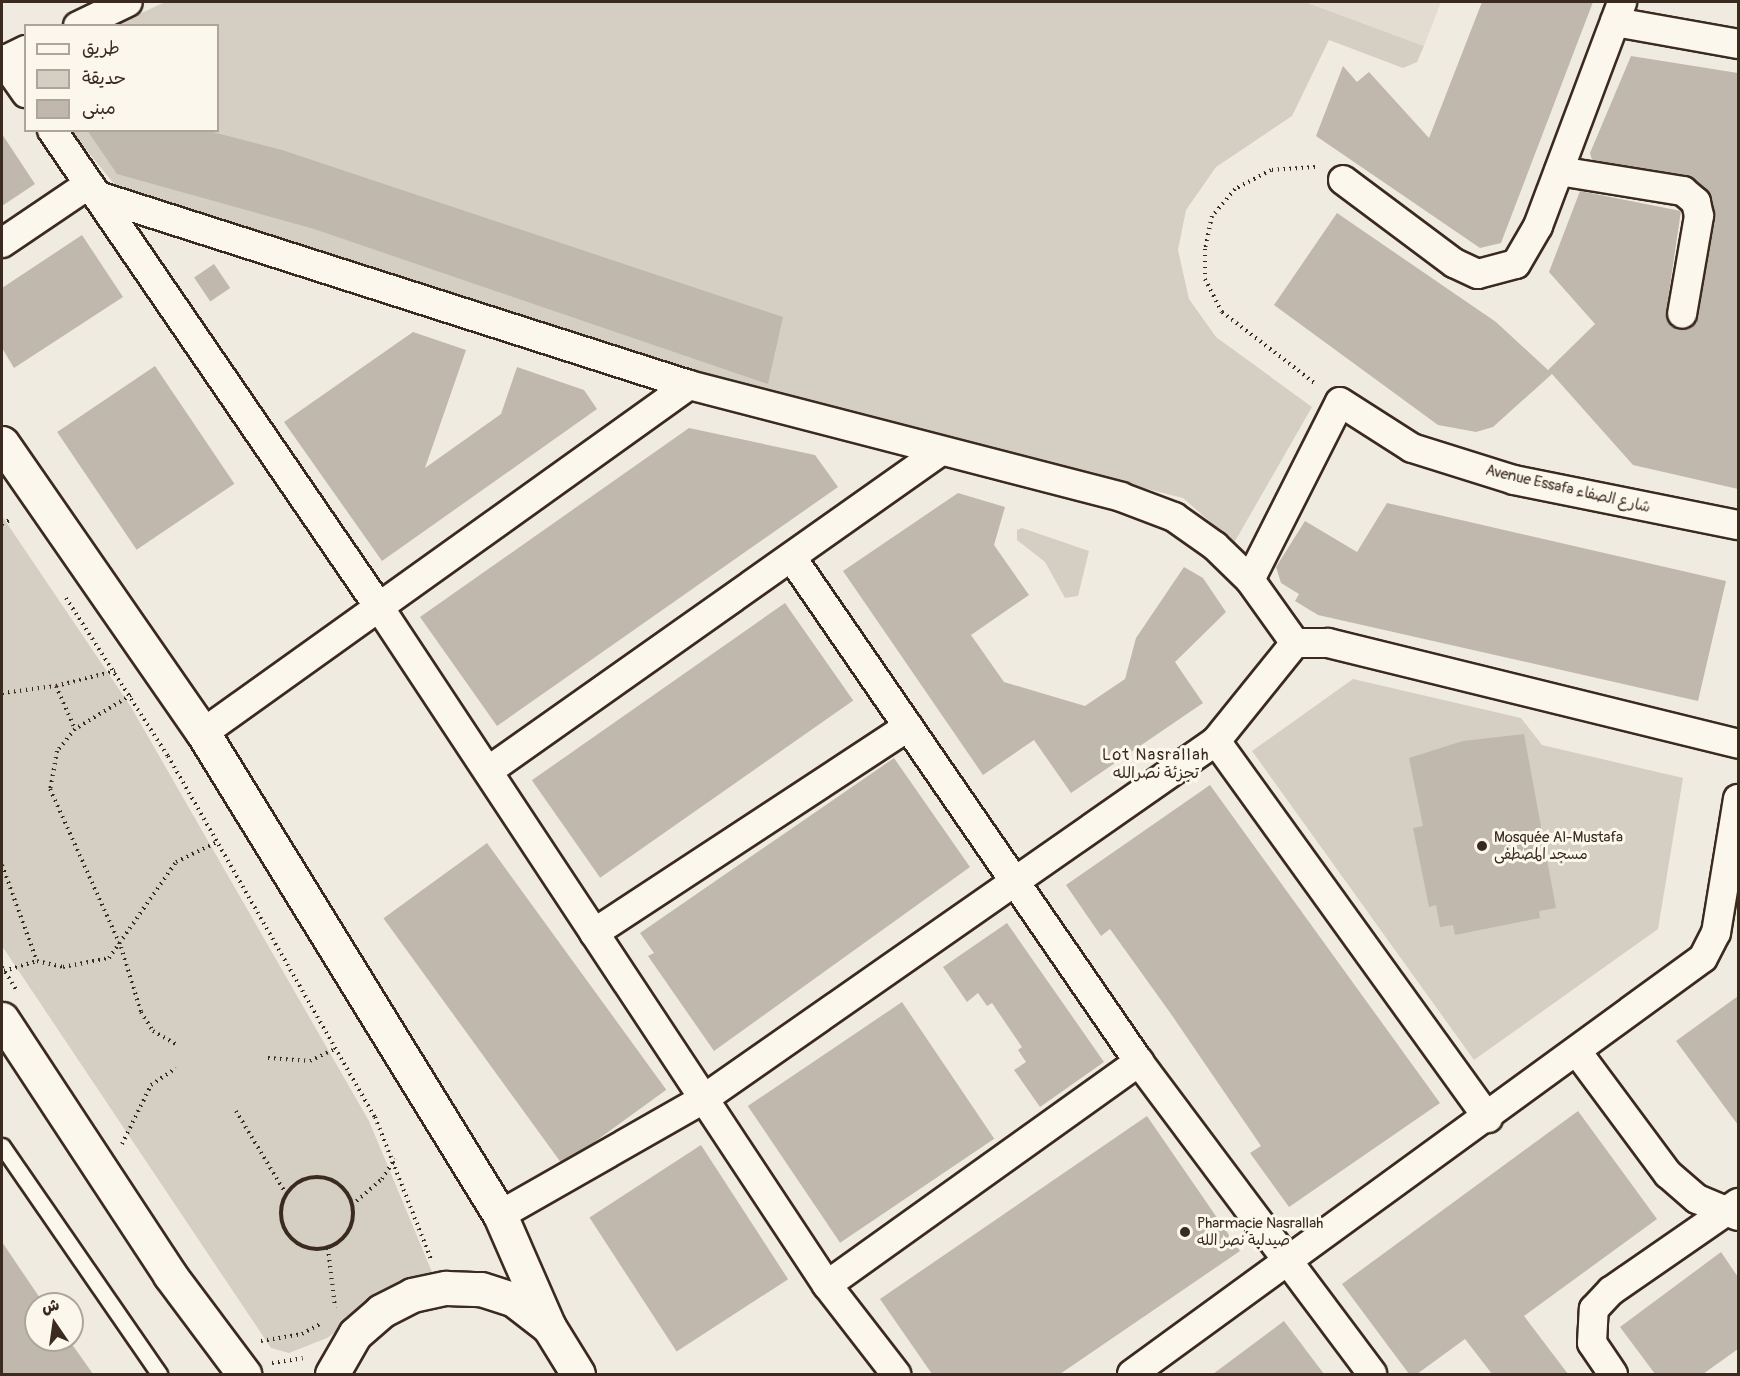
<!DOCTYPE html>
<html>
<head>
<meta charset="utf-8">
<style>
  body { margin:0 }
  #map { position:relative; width:1740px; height:1376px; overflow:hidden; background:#f0ebe0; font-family:Pangolin,"Playpen Sans Arabic",sans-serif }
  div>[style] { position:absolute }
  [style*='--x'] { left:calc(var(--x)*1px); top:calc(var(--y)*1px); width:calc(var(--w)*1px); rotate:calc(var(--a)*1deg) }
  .built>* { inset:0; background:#e2dcd1 }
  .green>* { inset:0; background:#d5cec3 }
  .building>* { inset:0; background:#c0b8ad; transform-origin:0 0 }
  .path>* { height:4px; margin-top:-2px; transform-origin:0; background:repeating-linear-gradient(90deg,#3b2a1e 0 1.5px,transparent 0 6px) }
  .path>.ring { margin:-2px; padding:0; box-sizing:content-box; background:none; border:4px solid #3b2a1e; border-radius:50% }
  .roads { filter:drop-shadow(2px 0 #3b2a1e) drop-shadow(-2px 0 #3b2a1e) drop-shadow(0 2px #3b2a1e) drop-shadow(0 -2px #3b2a1e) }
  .service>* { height:15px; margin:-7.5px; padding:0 7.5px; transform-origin:7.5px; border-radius:7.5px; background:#fbf7ec }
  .minor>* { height:28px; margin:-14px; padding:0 14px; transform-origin:14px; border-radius:14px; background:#fbf7ec }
  .primary>* { height:33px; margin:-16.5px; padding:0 16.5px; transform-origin:16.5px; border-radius:16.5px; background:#fbf7ec }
  .dots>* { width:16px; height:16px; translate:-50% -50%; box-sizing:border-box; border:3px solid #fbf7ec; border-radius:50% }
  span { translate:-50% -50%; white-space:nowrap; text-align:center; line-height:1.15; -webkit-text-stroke:6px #fbf7ec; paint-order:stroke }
  .street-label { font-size:15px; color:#3b2a1e }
  .poi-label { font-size:15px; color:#3b2a1e }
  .left { translate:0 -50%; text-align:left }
  .neighbourhood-label { font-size:16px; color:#3b2a1e; letter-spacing:1.5px }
  .frame { position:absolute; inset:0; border:3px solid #3b2a1e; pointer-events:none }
  .legend { position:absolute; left:24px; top:24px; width:195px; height:108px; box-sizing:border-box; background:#fbf7ec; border:2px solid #aea59a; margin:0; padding:8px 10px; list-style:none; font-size:18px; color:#3b2a1e }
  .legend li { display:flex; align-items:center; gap:12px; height:30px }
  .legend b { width:30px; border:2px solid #aea59a }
  .north { position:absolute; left:24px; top:1292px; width:60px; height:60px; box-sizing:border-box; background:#fbf7ec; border:2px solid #aea59a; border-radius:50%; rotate:347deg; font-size:16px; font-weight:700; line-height:24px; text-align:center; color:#3b2a1e }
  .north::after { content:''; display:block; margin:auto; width:21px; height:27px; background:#3b2a1e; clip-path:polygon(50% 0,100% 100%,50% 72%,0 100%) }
</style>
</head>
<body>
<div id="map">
  <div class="built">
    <div style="clip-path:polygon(1305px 2px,1441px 2px,1424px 46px)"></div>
  </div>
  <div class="green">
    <div style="clip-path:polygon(165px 2px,1305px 2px,1424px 46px,1417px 62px,1403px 68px,1329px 40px,1292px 116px,1216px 167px,1186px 210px,1178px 250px,1189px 299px,1216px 337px,1312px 407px,1234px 543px,1183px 498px,766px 392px,119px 190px,71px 131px,218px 130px,218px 26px,116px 25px)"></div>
    <div style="clip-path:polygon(2px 516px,131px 707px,369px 1121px,432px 1272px,393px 1291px,327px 1338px,289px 1353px,271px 1348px,2px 946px)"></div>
    <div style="clip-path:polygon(1022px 528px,1089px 551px,1078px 596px,1065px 598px,1045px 562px,1017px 540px,1017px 530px)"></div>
    <div style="clip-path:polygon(1353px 679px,1521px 718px,1542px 745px,1683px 778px,1658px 929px,1474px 1060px,1252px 751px)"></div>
  </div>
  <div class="building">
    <div style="clip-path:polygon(1482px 2px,1593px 2px,1501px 243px,1480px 248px,1316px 136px,1343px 66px,1357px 82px,1369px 72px,1429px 138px)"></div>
    <div style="clip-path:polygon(1631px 56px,1738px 73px,1738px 489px,1633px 465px,1552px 374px,1493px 427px,1476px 432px,1438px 425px,1274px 305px,1337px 213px,1496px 322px,1548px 370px,1595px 324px,1549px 272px,1580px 191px,1681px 211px,1666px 312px,1672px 327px,1688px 329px,1698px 317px,1715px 219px,1712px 198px,1686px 175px,1592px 160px,1590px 153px)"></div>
    <div style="clip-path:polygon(87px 130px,205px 130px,282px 150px,783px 317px,768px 384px,314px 229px,117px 174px)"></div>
    <div style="clip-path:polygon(2px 134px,35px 184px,2px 206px)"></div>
    <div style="clip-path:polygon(82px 235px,123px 297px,14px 368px,2px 348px,2px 288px)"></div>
    <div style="left:214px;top:264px;width:29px;height:24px;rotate:56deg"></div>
    <div style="clip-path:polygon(413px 332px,466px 350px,425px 468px,501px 414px,517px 367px,584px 390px,597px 409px,382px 561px,284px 422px)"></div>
    <div style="left:155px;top:366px;width:142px;height:118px;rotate:56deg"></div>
    <div style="clip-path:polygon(689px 428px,815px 455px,838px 487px,497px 726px,420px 617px)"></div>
    <div style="clip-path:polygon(958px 493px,1005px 507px,994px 545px,1029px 595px,971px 635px,1004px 682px,1085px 706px,1125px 679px,1136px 638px,1184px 567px,1203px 578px,1226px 612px,1175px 662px,1203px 703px,1071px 793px,1034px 740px,983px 775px,843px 571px)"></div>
    <div style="clip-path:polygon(1387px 503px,1726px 581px,1698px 701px,1318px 615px,1295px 601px,1299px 594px,1281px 583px,1276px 567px,1305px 521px,1357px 552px)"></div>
    <div style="left:785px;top:603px;width:119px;height:309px;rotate:55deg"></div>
    <div style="clip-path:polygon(1524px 734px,1556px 908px,1539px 911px,1540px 918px,1455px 935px,1453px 925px,1440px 927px,1436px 905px,1429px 907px,1413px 828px,1423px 826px,1409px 758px,1463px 741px)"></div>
    <div style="clip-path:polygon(894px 758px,970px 867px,714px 1051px,648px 956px,654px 953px,640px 933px)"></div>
    <div style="clip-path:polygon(1210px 785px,1440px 1103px,1289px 1207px,1250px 1153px,1261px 1146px,1171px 1014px,1110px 929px,1101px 936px,1066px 885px)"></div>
    <div style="left:487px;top:843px;width:305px;height:128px;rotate:54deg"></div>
    <div style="clip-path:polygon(1007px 923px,1104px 1062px,1040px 1107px,1014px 1070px,1026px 1062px,1018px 1050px,1022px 1047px,992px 1003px,987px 1006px,978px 993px,967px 1002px,943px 967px)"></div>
    <div style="clip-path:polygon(1738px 996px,1738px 1125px,1676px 1041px)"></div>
    <div style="left:902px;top:1002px;width:165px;height:186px;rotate:56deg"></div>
    <div style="clip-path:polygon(1578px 1111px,1657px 1219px,1524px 1316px,1568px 1374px,1492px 1374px,1465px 1339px,1417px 1374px,1409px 1374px,1342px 1284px)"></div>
    <div style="clip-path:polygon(1147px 1116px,1240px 1251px,1060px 1374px,932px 1374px,880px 1299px)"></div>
    <div style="left:701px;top:1145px;width:160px;height:133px;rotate:57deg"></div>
    <div style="clip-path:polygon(2px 1242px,44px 1304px,36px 1304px,36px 1340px,69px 1340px,93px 1374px,2px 1374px)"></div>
    <div style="clip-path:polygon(1721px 1252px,1738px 1277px,1738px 1349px,1703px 1374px,1655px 1374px,1620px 1327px)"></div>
    <div style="clip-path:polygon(1284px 1321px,1324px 1374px,1213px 1374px)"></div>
  </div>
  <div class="path">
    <div style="--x:1315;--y:167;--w:44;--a:176.1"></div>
    <div style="--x:1271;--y:170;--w:41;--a:152.2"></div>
    <div style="--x:1235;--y:189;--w:35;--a:130"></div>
    <div style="--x:1212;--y:216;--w:34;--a:102"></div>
    <div style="--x:1205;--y:249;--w:30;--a:90"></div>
    <div style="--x:1205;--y:279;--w:37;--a:63"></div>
    <div style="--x:1222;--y:312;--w:118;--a:37.5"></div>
    <div style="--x:2;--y:524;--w:11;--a:-27"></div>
    <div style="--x:66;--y:598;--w:188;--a:57.2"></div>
    <div style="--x:168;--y:756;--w:416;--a:60.2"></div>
    <div style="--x:375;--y:1117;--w:153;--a:68.5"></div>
    <div style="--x:56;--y:686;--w:47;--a:66.2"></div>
    <div style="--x:2;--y:693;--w:54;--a:-7.4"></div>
    <div style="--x:56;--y:686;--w:61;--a:-14.3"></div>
    <div style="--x:131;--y:695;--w:66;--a:148.7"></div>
    <div style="--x:75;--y:729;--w:28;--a:129"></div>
    <div style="--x:57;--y:751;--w:39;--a:100"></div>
    <div style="--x:50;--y:789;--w:173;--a:65.8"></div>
    <div style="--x:121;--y:947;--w:68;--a:72.9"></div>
    <div style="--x:141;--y:1012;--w:22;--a:58"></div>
    <div style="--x:153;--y:1031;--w:28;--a:30"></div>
    <div style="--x:2;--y:865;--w:102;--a:70"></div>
    <div style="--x:2;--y:967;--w:26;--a:58"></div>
    <div style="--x:4;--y:971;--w:34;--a:-17"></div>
    <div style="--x:37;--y:961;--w:27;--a:13"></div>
    <div style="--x:63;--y:967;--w:47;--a:-11.1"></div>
    <div style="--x:109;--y:958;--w:117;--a:-55.1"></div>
    <div style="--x:176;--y:862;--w:46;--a:-26"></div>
    <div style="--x:268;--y:1058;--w:42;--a:4.1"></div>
    <div style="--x:310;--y:1061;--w:28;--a:-26"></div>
    <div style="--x:236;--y:1111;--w:97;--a:58.9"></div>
    <div style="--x:122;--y:1144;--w:66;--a:-63.8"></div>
    <div style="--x:151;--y:1085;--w:30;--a:-34"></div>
    <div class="ring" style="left:281px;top:1177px;width:68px;height:68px"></div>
    <div style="--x:352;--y:1205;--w:40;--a:-41"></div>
    <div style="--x:382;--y:1179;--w:24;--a:-57"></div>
    <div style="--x:328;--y:1248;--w:60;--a:83.3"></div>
    <div style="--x:261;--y:1341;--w:42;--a:-9.7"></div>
    <div style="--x:302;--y:1334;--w:23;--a:-29"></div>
    <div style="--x:272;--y:1363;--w:31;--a:-9"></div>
  </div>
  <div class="roads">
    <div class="service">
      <div style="--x:2;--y:1146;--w:277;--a:55.4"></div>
    </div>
    <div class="minor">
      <div style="--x:1615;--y:22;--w:125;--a:10.1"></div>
      <div style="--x:78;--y:26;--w:55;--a:-25.6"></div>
      <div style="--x:2;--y:59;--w:42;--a:54.8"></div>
      <div style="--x:3;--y:61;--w:25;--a:-26"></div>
      <div style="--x:52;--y:130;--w:582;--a:55.57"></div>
      <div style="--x:381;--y:610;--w:809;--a:56.55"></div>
      <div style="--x:827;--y:1285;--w:113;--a:52.2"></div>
      <div style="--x:1559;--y:171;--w:126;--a:9.2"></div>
      <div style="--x:1683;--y:191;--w:17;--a:40"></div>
      <div style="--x:1696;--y:202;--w:14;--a:78"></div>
      <div style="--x:1699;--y:216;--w:99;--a:99.8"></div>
      <div style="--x:1343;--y:180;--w:139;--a:36.8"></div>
      <div style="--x:1454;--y:263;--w:26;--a:25"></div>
      <div style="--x:1478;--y:274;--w:39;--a:-15"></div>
      <div style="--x:1516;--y:264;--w:44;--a:-59.9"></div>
      <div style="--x:1538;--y:226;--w:239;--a:-69.4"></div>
      <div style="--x:101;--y:197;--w:617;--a:17.73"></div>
      <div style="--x:689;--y:385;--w:446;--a:14.5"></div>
      <div style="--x:1121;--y:497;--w:57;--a:20.7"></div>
      <div style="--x:1174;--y:517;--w:50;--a:35.3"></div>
      <div style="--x:1215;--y:546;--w:49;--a:44.2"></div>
      <div style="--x:1250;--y:580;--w:77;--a:54.5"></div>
      <div style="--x:1295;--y:643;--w:33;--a:0"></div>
      <div style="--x:1328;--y:643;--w:422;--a:13.8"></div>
      <div style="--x:2;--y:243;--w:105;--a:-34.1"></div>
      <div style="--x:792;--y:558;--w:612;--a:55.45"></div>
      <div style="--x:1139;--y:1062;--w:389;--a:53.2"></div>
      <div style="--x:1250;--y:580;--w:199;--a:-63.2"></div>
      <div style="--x:1340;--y:402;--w:85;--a:32.6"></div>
      <div style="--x:1412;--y:448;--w:107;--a:17.4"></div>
      <div style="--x:1514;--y:480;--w:228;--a:11.4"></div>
      <div style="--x:203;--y:733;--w:598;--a:-35.6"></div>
      <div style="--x:1216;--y:741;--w:465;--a:54.2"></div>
      <div style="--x:488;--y:771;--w:551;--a:-35.25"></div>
      <div style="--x:594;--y:933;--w:376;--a:-33.3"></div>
      <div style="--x:1578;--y:1053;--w:151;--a:53.4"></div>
      <div style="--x:1668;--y:1174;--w:38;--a:41"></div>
      <div style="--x:1697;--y:1199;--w:44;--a:22.5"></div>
      <div style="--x:500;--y:1215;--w:232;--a:-29.7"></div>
      <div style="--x:702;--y:1100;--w:627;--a:-34.93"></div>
      <div style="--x:1216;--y:741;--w:126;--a:-51.1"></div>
      <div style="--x:827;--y:1285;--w:384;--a:-35.6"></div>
      <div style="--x:1132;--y:1374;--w:706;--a:-36.08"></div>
      <div style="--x:1703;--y:958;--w:28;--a:-63"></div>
      <div style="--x:1716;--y:933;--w:136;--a:-80.7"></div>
      <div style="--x:1613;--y:1374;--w:37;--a:-124"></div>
      <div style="--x:1592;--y:1343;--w:34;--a:-87"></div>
      <div style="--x:1594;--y:1309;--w:25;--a:-47"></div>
      <div style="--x:1611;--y:1291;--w:155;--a:-34.7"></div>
    </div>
    <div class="primary">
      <div style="--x:2;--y:443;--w:353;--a:55.3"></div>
      <div style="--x:203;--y:733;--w:566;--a:58.36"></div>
      <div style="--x:500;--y:1215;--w:122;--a:66.4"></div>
      <div style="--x:2;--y:1019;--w:306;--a:56.7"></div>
      <div style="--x:170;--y:1275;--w:124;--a:53.2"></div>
      <div style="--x:332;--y:1374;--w:46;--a:-60.1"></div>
      <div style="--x:355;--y:1334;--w:35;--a:-41"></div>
      <div style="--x:381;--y:1311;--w:35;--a:-27"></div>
      <div style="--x:412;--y:1295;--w:35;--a:-12"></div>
      <div style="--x:446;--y:1288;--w:35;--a:2"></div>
      <div style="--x:481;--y:1289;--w:35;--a:18"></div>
      <div style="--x:514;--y:1300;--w:44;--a:37.6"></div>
      <div style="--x:549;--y:1327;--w:55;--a:58.3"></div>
    </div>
  </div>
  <div class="dots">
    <div style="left:1482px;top:846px;background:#3b2a1e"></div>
    <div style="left:1185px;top:1232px;background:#3b2a1e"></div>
  </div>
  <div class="street-label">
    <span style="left:1568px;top:489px;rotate:13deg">Avenue Essafa شارع الصفاء</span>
  </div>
  <div class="poi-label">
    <span class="left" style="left:1494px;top:846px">Mosquée Al-Mustafa<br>مسجد المصطفى</span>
    <span class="left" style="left:1197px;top:1232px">Pharmacie Nasrallah<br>صيدلية نصر الله</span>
  </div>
  <div class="neighbourhood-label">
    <span style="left:1156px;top:764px">Lot Nasrallah<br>تجزئة نصرالله</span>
  </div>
  <div class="frame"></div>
  <ul class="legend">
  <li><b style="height:8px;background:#fbf7ec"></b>طريق</li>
  <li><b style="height:16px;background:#d5cec3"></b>حديقة</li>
  <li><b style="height:16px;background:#c0b8ad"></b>مبنى</li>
  </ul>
  <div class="north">ش</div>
</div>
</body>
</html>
